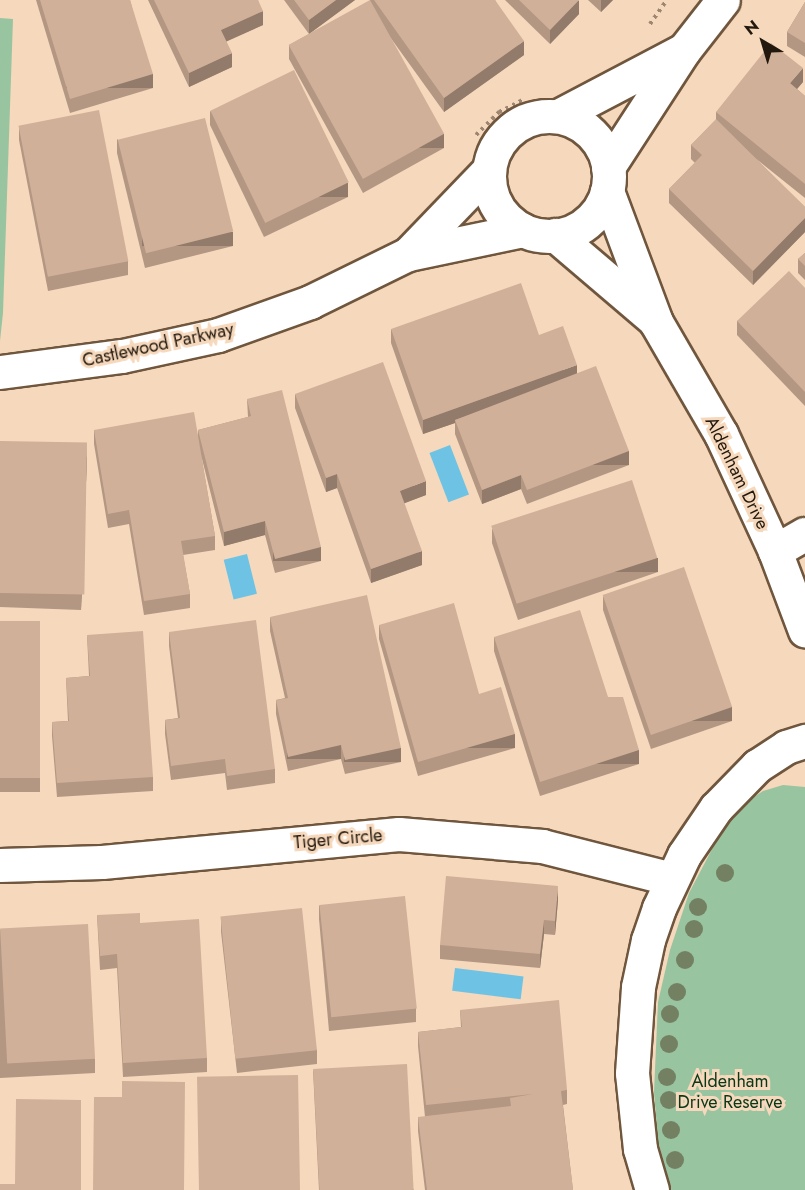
<!DOCTYPE html>
<html>
<head>
<meta charset="utf-8">
<style>
  body { margin:0 }
  #map { position:relative; width:805px; height:1190px; overflow:hidden; background:#f6d8bc; font-family:Jost,sans-serif }
  div>[style] { position:absolute }
  [style*='--x'] { left:calc(var(--x)*1px); top:calc(var(--y)*1px); width:calc(var(--w)*1px); rotate:calc(var(--a)*1deg) }
  .green>* { inset:0; background:#99c4a0 }
  .water>* { inset:0; background:#6ec3e5; transform-origin:0 0 }
  .path>* { height:4px; margin-top:-2px; transform-origin:0; background:repeating-linear-gradient(90deg,#9d8772 0 3px,transparent 0 7.5px) }
  .roads { filter:drop-shadow(2px 0 #6f563d) drop-shadow(-2px 0 #6f563d) drop-shadow(0 2px #6f563d) drop-shadow(0 -2px #6f563d) }
  .minor>* { height:33px; margin:-16.5px; padding:0 16.5px; transform-origin:16.5px; border-radius:16.5px; background:#fff }
  .tertiary>* { height:33px; margin:-16.5px; padding:0 16.5px; transform-origin:16.5px; border-radius:16.5px; background:#fff }
  .tertiary>.ring { margin:-16.5px; padding:0; box-sizing:content-box; background:none; border:33px solid #fff; border-radius:50% }
  .trees>* { width:18px; height:18px; margin:-9px; border-radius:50%; background:#748062 }
  .wall>* { inset:0; background:#b39783; transform-origin:0 0 }
  .shaded-wall>* { inset:0; background:#927b6a; transform-origin:0 0 }
  .building>* { inset:0; background:#d0b098; transform-origin:0 0 }
  span { translate:-50% -50%; white-space:nowrap; text-align:center; line-height:1.15; -webkit-text-stroke:6px #f6d8bc; paint-order:stroke }
  .street-label { font-size:18px; color:#22180d }
  .park-label { font-size:18px; color:#093818 }
  .north { position:absolute; left:733px; top:12px; width:60px; height:60px; -webkit-text-stroke:4px #f6d8bc; paint-order:stroke; rotate:322deg; font-size:16px; font-weight:700; line-height:24px; text-align:center; color:#22180d }
  .north::after { content:''; display:block; margin:auto; width:21px; height:27px; background:#22180d; clip-path:polygon(50% 0,100% 100%,50% 72%,0 100%) }
</style>
</head>
<body>
<div id="map">
  <div class="green">
    <div style="clip-path:polygon(0 18px,13px 19px,3px 313px,0 341px)"></div>
    <div style="clip-path:polygon(783px 785px,805px 787px,805px 1190px,671px 1190px,658px 1141px,654px 1092px,658px 1002px,670px 950px,689px 893px,720px 834px,748px 801px,763px 791px)"></div>
  </div>
  <div class="water">
    <div style="left:450px;top:445px;width:53px;height:22px;rotate:69deg"></div>
    <div style="left:247px;top:554px;width:41px;height:24px;rotate:76deg"></div>
    <div style="left:455px;top:968px;width:69px;height:23px;rotate:7deg"></div>
  </div>
  <div class="path">
    <div style="--x:650;--y:24;--w:29;--a:-55"></div>
    <div style="--x:476;--y:135;--w:33;--a:-45"></div>
    <div style="--x:499;--y:112;--w:29;--a:-27"></div>
  </div>
  <div class="roads">
    <div class="minor">
      <div style="--x:775;--y:551;--w:34;--a:-30"></div>
      <div style="--x:0;--y:865;--w:102;--a:-1.7"></div>
      <div style="--x:102;--y:862;--w:298;--a:-5.4"></div>
      <div style="--x:399;--y:834;--w:144;--a:4.8"></div>
      <div style="--x:542;--y:846;--w:134;--a:14.2"></div>
      <div style="--x:652;--y:1190;--w:43;--a:-106.3"></div>
      <div style="--x:640;--y:1149;--w:76;--a:-96"></div>
      <div style="--x:632;--y:1073;--w:86;--a:-86"></div>
      <div style="--x:638;--y:987;--w:48;--a:-78"></div>
      <div style="--x:648;--y:940;--w:34;--a:-71"></div>
      <div style="--x:659;--y:908;--w:59;--a:-64.7"></div>
      <div style="--x:684;--y:855;--w:57;--a:-55.8"></div>
      <div style="--x:716;--y:808;--w:59;--a:-45.7"></div>
      <div style="--x:757;--y:766;--w:35;--a:-33"></div>
      <div style="--x:786;--y:747;--w:20;--a:-18"></div>
    </div>
    <div class="tertiary">
      <div style="--x:558;--y:116;--w:140;--a:-27.7"></div>
      <div class="ring" style="left:489px;top:116px;width:87px;height:87px"></div>
      <div style="--x:608;--y:167;--w:140;--a:-57"></div>
      <div style="--x:684;--y:50;--w:63;--a:-52"></div>
      <div style="--x:607;--y:191;--w:140;--a:69.5"></div>
      <div style="--x:656;--y:322;--w:129;--a:59.9"></div>
      <div style="--x:721;--y:434;--w:129;--a:65.2"></div>
      <div style="--x:775;--y:551;--w:85;--a:69.4"></div>
      <div style="--x:555;--y:235;--w:131;--a:40.4"></div>
      <div style="--x:408;--y:254;--w:115;--a:-46.1"></div>
      <div style="--x:0;--y:372;--w:123;--a:-7.5"></div>
      <div style="--x:122;--y:356;--w:98;--a:-12.3"></div>
      <div style="--x:218;--y:335;--w:98;--a:-19.7"></div>
      <div style="--x:310;--y:302;--w:109;--a:-26.1"></div>
      <div style="--x:408;--y:254;--w:117;--a:-11.8"></div>
    </div>
  </div>
  <div class="trees">
    <div style="left:725px;top:873px"></div>
    <div style="left:698px;top:907px"></div>
    <div style="left:694px;top:929px"></div>
    <div style="left:685px;top:960px"></div>
    <div style="left:677px;top:992px"></div>
    <div style="left:670px;top:1014px"></div>
    <div style="left:669px;top:1044px"></div>
    <div style="left:667px;top:1077px"></div>
    <div style="left:669px;top:1100px"></div>
    <div style="left:671px;top:1130px"></div>
    <div style="left:675px;top:1160px"></div>
  </div>
  <div class="wall">
    <div style="clip-path:polygon(36px 0,130px 0,153px 88px,70px 113px)"></div>
    <div style="clip-path:polygon(148px 0,258px 0,263px 25px,226px 41px,232px 67px,189px 87px)"></div>
    <div style="clip-path:polygon(284px 0,355px 0,309px 34px)"></div>
    <div style="clip-path:polygon(370px 0,495px 0,524px 55px,444px 112px,390px 37px,444px 148px,363px 193px,289px 59px,289px 45px,370px 1px)"></div>
    <div style="clip-path:polygon(505px 0,578px 0,579px 14px,550px 44px)"></div>
    <div style="clip-path:polygon(588px 0,613px 0,601px 12px)"></div>
    <div style="clip-path:polygon(805px 2px,805px 57px,787px 46px,787px 32px)"></div>
    <div style="clip-path:polygon(803px 82px,797px 89px,805px 96px,805px 198px,755px 158px,805px 207px,805px 232px,753px 285px,669px 203px,669px 189px,695px 163px,691px 159px,691px 145px,716px 120px,716px 112px)"></div>
    <div style="clip-path:polygon(210px 111px,348px 197px,264px 237px,210px 125px)"></div>
    <div style="clip-path:polygon(19px 126px,128px 261px,128px 275px,48px 291px,19px 140px)"></div>
    <div style="clip-path:polygon(117px 139px,233px 246px,145px 268px,117px 153px)"></div>
    <div style="clip-path:polygon(805px 253px,805px 280px,798px 273px,798px 259px)"></div>
    <div style="clip-path:polygon(805px 288px,805px 406px,737px 335px,737px 321px)"></div>
    <div style="clip-path:polygon(391px 329px,577px 373px,629px 465px,527px 504px,521px 489px,482px 504px,455px 434px,455px 423px,423px 434px,391px 343px)"></div>
    <div style="clip-path:polygon(295px 394px,426px 495px,404px 503px,422px 565px,371px 583px,337px 488px,326px 492px,295px 408px)"></div>
    <div style="clip-path:polygon(247px 399px,321px 561px,275px 573px,265px 535px,224px 546px,201px 455px,215px 536px,215px 550px,183px 555px,190px 594px,190px 608px,144px 615px,129px 524px,108px 528px,94px 444px,94px 430px,198px 439px,198px 430px,248px 417px)"></div>
    <div style="clip-path:polygon(0 441px,87px 457px,81px 610px,0 607px)"></div>
    <div style="clip-path:polygon(492px 529px,658px 572px,518px 620px,492px 543px)"></div>
    <div style="clip-path:polygon(603px 596px,732px 721px,651px 749px,603px 610px)"></div>
    <div style="clip-path:polygon(270px 617px,401px 762px,345px 774px,341px 759px,288px 771px,276px 714px,276px 700px,285px 698px,270px 631px)"></div>
    <div style="left:40px;top:621px;width:171px;height:40px;rotate:90deg"></div>
    <div style="clip-path:polygon(379px 625px,479px 694px,515px 748px,418px 776px,379px 639px)"></div>
    <div style="clip-path:polygon(169px 632px,275px 769px,275px 783px,227px 790px,225px 773px,171px 780px,165px 734px,165px 720px,178px 718px,169px 646px)"></div>
    <div style="clip-path:polygon(87px 635px,153px 777px,153px 791px,57px 797px,52px 736px,52px 722px,68px 721px,66px 678px,89px 676px)"></div>
    <div style="clip-path:polygon(494px 637px,608px 697px,639px 764px,540px 796px,494px 651px)"></div>
    <div style="clip-path:polygon(558px 900px,555px 935px,544px 934px,540px 968px,440px 959px,440px 945px)"></div>
    <div style="clip-path:polygon(319px 905px,416px 1008px,416px 1022px,329px 1031px,319px 919px)"></div>
    <div style="clip-path:polygon(97px 915px,140px 923px,207px 1058px,207px 1072px,123px 1077px,117px 968px,100px 970px)"></div>
    <div style="clip-path:polygon(221px 918px,317px 1050px,317px 1064px,237px 1073px,221px 932px)"></div>
    <div style="clip-path:polygon(0 929px,95px 1059px,95px 1073px,0 1078px)"></div>
    <div style="clip-path:polygon(460px 1010px,567px 1090px,567px 1104px,563px 1105px,573px 1190px,425px 1190px,418px 1131px,418px 1117px,425px 1117px,418px 1046px,418px 1032px,461px 1027px)"></div>
    <div style="clip-path:polygon(313px 1070px,414px 1190px,319px 1190px)"></div>
  </div>
  <div class="shaded-wall">
    <div style="clip-path:polygon(336px 0,355px 0,309px 34px,309px 20px)"></div>
    <div style="clip-path:polygon(579px 0,579px 14px,550px 44px,550px 30px)"></div>
    <div style="clip-path:polygon(601px 0,613px 0,601px 12px)"></div>
    <div style="clip-path:polygon(263px 11px,263px 25px,221px 44px,221px 30px)"></div>
    <div style="clip-path:polygon(524px 41px,524px 55px,444px 112px,444px 98px)"></div>
    <div style="clip-path:polygon(232px 53px,232px 67px,189px 87px,189px 73px)"></div>
    <div style="clip-path:polygon(803px 68px,803px 82px,790px 97px,790px 83px)"></div>
    <div style="left:153px;top:74px;width:14px;height:87px;rotate:90deg"></div>
    <div style="left:444px;top:134px;width:14px;height:93px;rotate:90deg"></div>
    <div style="left:348px;top:183px;width:14px;height:93px;rotate:90deg"></div>
    <div style="clip-path:polygon(805px 218px,805px 232px,753px 285px,753px 271px)"></div>
    <div style="left:233px;top:232px;width:14px;height:91px;rotate:90deg"></div>
    <div style="clip-path:polygon(577px 365px,577px 379px,455px 420px,455px 423px,423px 434px,423px 420px)"></div>
    <div style="clip-path:polygon(87px 443px,87px 457px,81px 610px,81px 597px)"></div>
    <div style="left:629px;top:451px;width:14px;height:109px;rotate:90deg"></div>
    <div style="clip-path:polygon(337px 474px,337px 488px,326px 492px,326px 478px)"></div>
    <div style="clip-path:polygon(521px 475px,521px 489px,482px 504px,482px 490px)"></div>
    <div style="clip-path:polygon(426px 481px,426px 495px,400px 505px,400px 491px)"></div>
    <div style="clip-path:polygon(265px 521px,265px 535px,224px 546px,224px 532px)"></div>
    <div style="left:321px;top:547px;width:14px;height:48px;rotate:90deg"></div>
    <div style="clip-path:polygon(422px 551px,422px 565px,371px 583px,371px 569px)"></div>
    <div style="left:658px;top:558px;width:14px;height:148px;rotate:90deg"></div>
    <div style="left:732px;top:707px;width:14px;height:86px;rotate:90deg"></div>
    <div style="left:515px;top:734px;width:14px;height:101px;rotate:90deg"></div>
    <div style="left:341px;top:745px;width:14px;height:54px;rotate:90deg"></div>
    <div style="left:401px;top:748px;width:14px;height:57px;rotate:90deg"></div>
    <div style="left:639px;top:750px;width:14px;height:104px;rotate:90deg"></div>
    <div style="clip-path:polygon(558px 886px,558px 900px,555px 935px,555px 921px)"></div>
    <div style="clip-path:polygon(544px 920px,544px 934px,540px 968px,540px 954px)"></div>
  </div>
  <div class="building">
    <div style="clip-path:polygon(40px 0,130px 0,153px 74px,70px 99px)"></div>
    <div style="clip-path:polygon(154px 0,258px 0,263px 11px,221px 30px,232px 53px,189px 73px)"></div>
    <div style="clip-path:polygon(294px 0,336px 0,309px 20px)"></div>
    <div style="left:370px;top:0;width:153px;height:93px;rotate:61deg"></div>
    <div style="clip-path:polygon(374px 0,495px 0,524px 41px,444px 98px)"></div>
    <div style="clip-path:polygon(519px 0,579px 0,550px 30px)"></div>
    <div style="clip-path:polygon(805px 2px,805px 43px,787px 32px)"></div>
    <div style="clip-path:polygon(771px 43px,803px 68px,790px 83px,805px 96px,805px 184px,716px 112px)"></div>
    <div style="left:294px;top:70px;width:125px;height:93px;rotate:64deg"></div>
    <div style="left:99px;top:110px;width:154px;height:82px;rotate:79deg"></div>
    <div style="left:205px;top:118px;width:117px;height:90px;rotate:76deg"></div>
    <div style="clip-path:polygon(716px 119px,805px 207px,805px 218px,753px 271px,669px 189px,702px 155px,691px 145px)"></div>
    <div style="clip-path:polygon(805px 253px,805px 266px,798px 259px)"></div>
    <div style="clip-path:polygon(789px 271px,805px 288px,805px 392px,737px 321px)"></div>
    <div style="clip-path:polygon(521px 283px,539px 335px,563px 326px,577px 365px,423px 420px,391px 329px)"></div>
    <div style="clip-path:polygon(383px 362px,426px 481px,400px 491px,422px 551px,371px 569px,337px 474px,326px 478px,295px 394px)"></div>
    <div style="clip-path:polygon(596px 366px,629px 451px,527px 490px,521px 475px,482px 490px,455px 420px)"></div>
    <div style="clip-path:polygon(282px 390px,321px 547px,275px 559px,265px 521px,224px 532px,198px 430px,251px 416px,247px 399px)"></div>
    <div style="clip-path:polygon(194px 412px,215px 536px,181px 541px,190px 594px,144px 601px,129px 510px,108px 514px,94px 430px)"></div>
    <div style="left:0;top:441px;width:87px;height:152px;rotate:1deg"></div>
    <div style="left:632px;top:480px;width:82px;height:148px;rotate:72deg"></div>
    <div style="left:684px;top:567px;width:148px;height:86px;rotate:71deg"></div>
    <div style="clip-path:polygon(367px 595px,401px 748px,345px 760px,341px 745px,288px 757px,276px 700px,288px 698px,270px 617px)"></div>
    <div style="clip-path:polygon(454px 603px,479px 694px,501px 687px,515px 734px,418px 762px,379px 625px)"></div>
    <div style="clip-path:polygon(580px 610px,608px 697px,623px 697px,639px 750px,540px 782px,494px 637px)"></div>
    <div style="clip-path:polygon(256px 620px,275px 769px,227px 776px,225px 759px,171px 766px,165px 720px,180px 718px,169px 632px)"></div>
    <div style="left:40px;top:621px;width:157px;height:40px;rotate:90deg"></div>
    <div style="clip-path:polygon(143px 631px,153px 777px,57px 783px,52px 722px,69px 721px,66px 678px,90px 676px,87px 635px)"></div>
    <div style="clip-path:polygon(446px 876px,558px 886px,555px 921px,544px 920px,540px 954px,440px 945px)"></div>
    <div style="left:405px;top:896px;width:113px;height:86px;rotate:84deg"></div>
    <div style="left:302px;top:908px;width:143px;height:82px;rotate:84deg"></div>
    <div style="clip-path:polygon(140px 913px,140px 923px,199px 919px,207px 1058px,123px 1063px,117px 954px,100px 956px,97px 915px)"></div>
    <div style="left:88px;top:924px;width:135px;height:88px;rotate:87deg"></div>
    <div style="clip-path:polygon(559px 1000px,567px 1090px,561px 1091px,573px 1190px,427px 1190px,418px 1117px,511px 1106px,510px 1098px,533px 1094px,426px 1105px,418px 1032px,462px 1027px,460px 1010px)"></div>
    <div style="left:407px;top:1064px;width:126px;height:94px;rotate:87deg"></div>
    <div style="left:298px;top:1075px;width:115px;height:101px;rotate:89deg"></div>
    <div style="clip-path:polygon(122px 1081px,185px 1082px,184px 1190px,93px 1190px,94px 1097px,122px 1097px)"></div>
    <div style="clip-path:polygon(16px 1099px,81px 1100px,81px 1190px,0 1190px,0 1184px,15px 1184px)"></div>
  </div>
  <div class="street-label">
    <span style="left:158px;top:345px;rotate:-12deg">Castlewood Parkway</span>
    <span style="left:737px;top:473px;rotate:64deg">Aldenham Drive</span>
    <span style="left:338px;top:839px;rotate:-5deg">Tiger Circle</span>
  </div>
  <div class="park-label">
    <span style="left:730px;top:1092px">Aldenham<br>Drive Reserve</span>
  </div>
  <div class="north">N</div>
</div>
</body>
</html>
